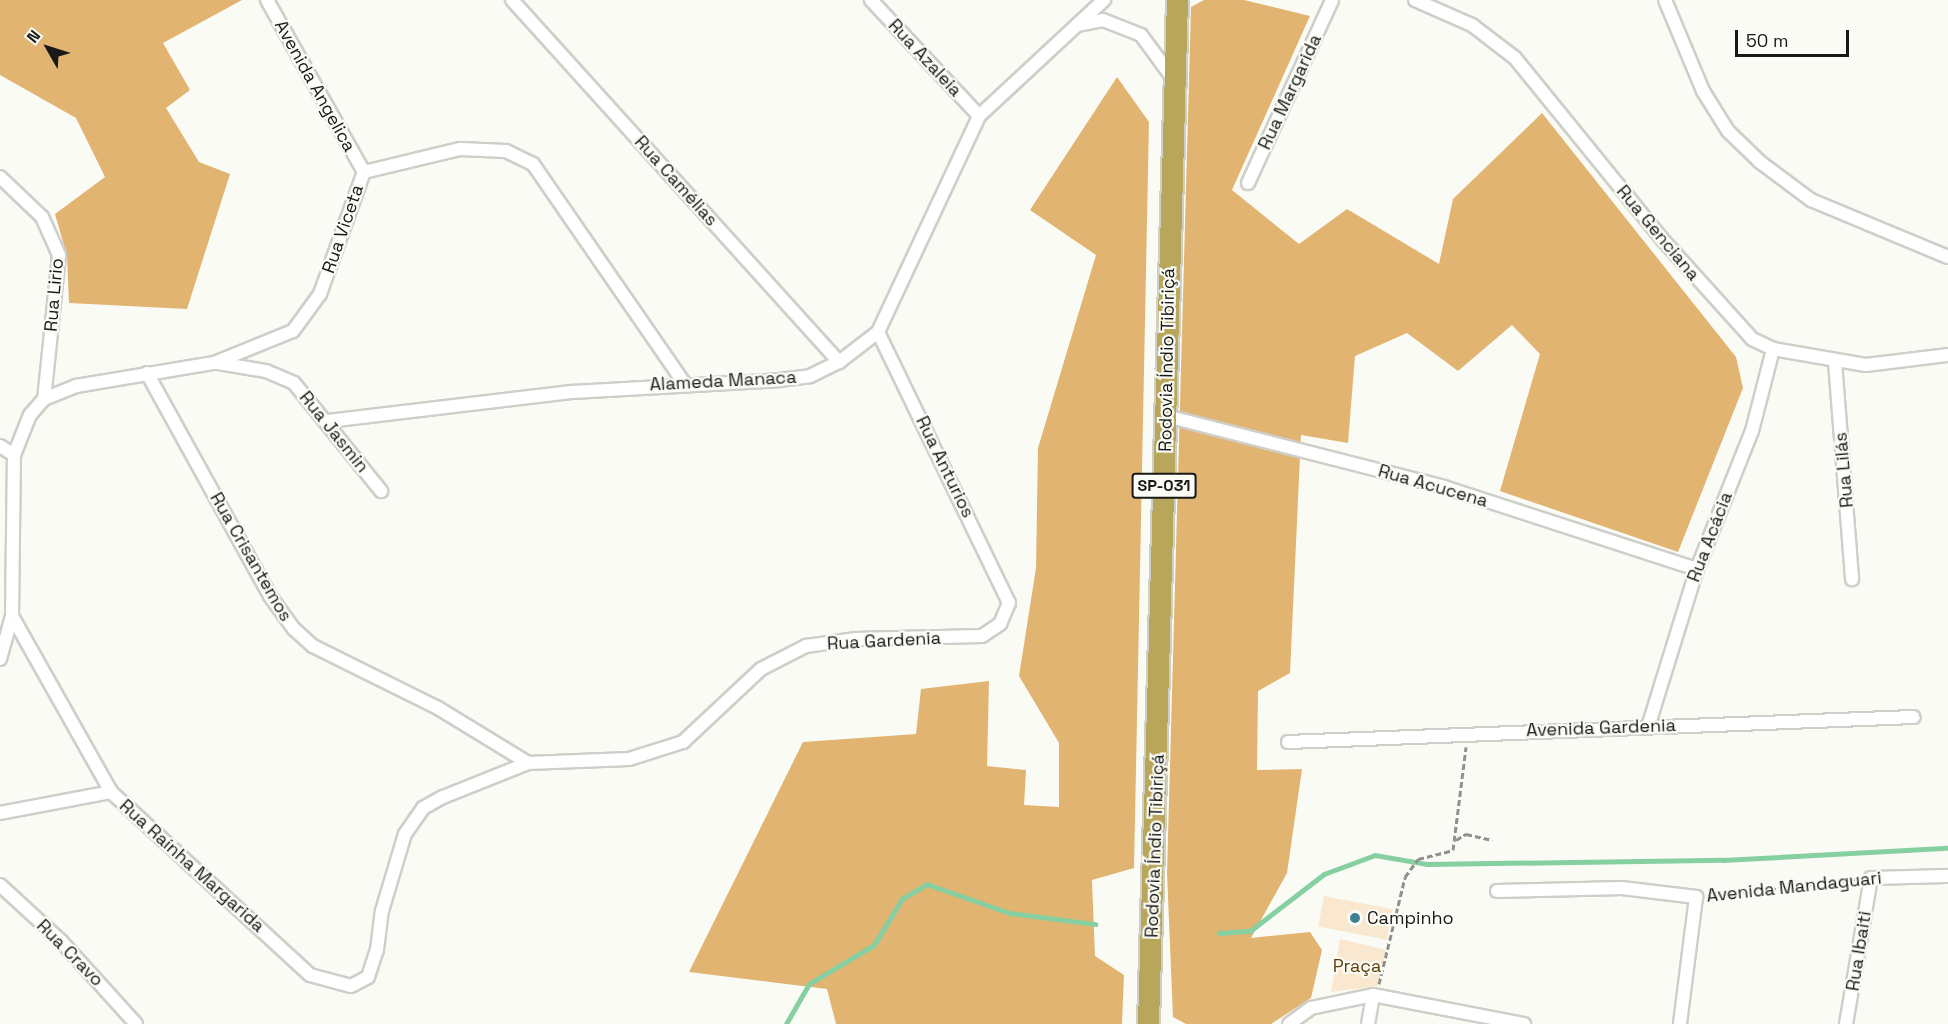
<!DOCTYPE html>
<html>
<head>
<meta charset="utf-8">
<style>
  body { margin:0 }
  #map { position:relative; width:1948px; height:1024px; overflow:hidden; background:#fafbf5; font-family:"Space Grotesk",sans-serif }
  div>[style] { position:absolute }
  [style*='--x'] { left:calc(var(--x)*1px); top:calc(var(--y)*1px); width:calc(var(--w)*1px); rotate:calc(var(--a)*1deg) }
  .green>* { inset:0; background:#fae7cf; transform-origin:0 0 }
  .forest>* { inset:0; background:#e2b472 }
  .stream>* { height:4.5px; margin:-2.25px; padding:0 2.25px; transform-origin:2.25px; border-radius:2.25px; background:#85cfa1 }
  .path>* { height:3px; margin-top:-1.5px; transform-origin:0; background:repeating-linear-gradient(90deg,#90908c 0 6px,transparent 0 9px) }
  .roads { filter:drop-shadow(2px 0 #cecfc9) drop-shadow(-2px 0 #cecfc9) drop-shadow(0 2px #cecfc9) drop-shadow(0 -2px #cecfc9) }
  .minor>* { height:12px; margin:-6px; padding:0 6px; transform-origin:6px; border-radius:6px; background:#fff }
  .trunk>* { height:21px; margin:-10.5px; padding:0 10.5px; transform-origin:10.5px; border-radius:10.5px; background:#b8a65a }
  .dots>* { width:16px; height:16px; translate:-50% -50%; box-sizing:border-box; border:3px solid #fafbf5; border-radius:50% }
  span { translate:-50% -50%; white-space:nowrap; text-align:center; line-height:1.15; -webkit-text-stroke:4.5px #fafbf5; paint-order:stroke }
  .shield-label span { padding:2px 4px; background:#fafbf5; border:2px solid; border-radius:4px; -webkit-text-stroke-width:0 }
  .shield-label { font-size:16px; color:#181816; font-weight:700 }
  .street-label { font-size:18px; color:#181816 }
  .poi-label { font-size:18px; color:#181816 }
  .left { translate:0 -50%; text-align:left }
  .park-label { font-size:18px; color:#5e3f09 }
  .north { position:absolute; left:18px; top:18px; width:60px; height:60px; -webkit-text-stroke:4px #fafbf5; paint-order:stroke; rotate:309deg; font-size:16px; font-weight:700; line-height:24px; text-align:center; color:#181816 }
  .north::after { content:''; display:block; margin:auto; width:21px; height:27px; background:#181816; clip-path:polygon(50% 0,100% 100%,50% 72%,0 100%) }
  .scale { position:absolute; left:1735px; top:30px; width:114px; height:27px; box-sizing:border-box; border:3px solid #181816; border-top:0; padding-left:8px; font-size:18px; line-height:21px; white-space:nowrap; color:#181816; -webkit-text-stroke:4px #fafbf5; paint-order:stroke }
</style>
</head>
<body>
<div id="map">
  <div class="green">
    <div style="left:1324px;top:896px;width:70px;height:31px;rotate:11deg"></div>
    <div style="clip-path:polygon(1340px 939px,1386px 950px,1378px 986px,1331px 992px)"></div>
  </div>
  <div class="forest">
    <div style="clip-path:polygon(0 0,242px 0,163px 43px,190px 90px,166px 108px,199px 162px,230px 174px,187px 309px,69px 303px,67px 256px,55px 214px,105px 177px,76px 118px,0 75px)"></div>
    <div style="clip-path:polygon(1204px 0,1244px 0,1310px 16px,1232px 190px,1299px 244px,1347px 209px,1439px 264px,1453px 199px,1542px 113px,1736px 357px,1743px 388px,1678px 552px,1500px 491px,1540px 354px,1512px 325px,1458px 371px,1407px 333px,1355px 356px,1348px 443px,1301px 435px,1290px 673px,1258px 691px,1257px 770px,1302px 769px,1287px 873px,1251px 938px,1310px 932px,1322px 950px,1311px 998px,1271px 1024px,1186px 1024px,1173px 1017px,1167px 873px,1191px 7px)"></div>
    <div style="clip-path:polygon(1117px 77px,1149px 122px,1134px 868px,1092px 880px,1095px 956px,1124px 975px,1122px 1024px,836px 1024px,827px 989px,689px 972px,803px 742px,916px 734px,921px 689px,989px 681px,987px 766px,1026px 770px,1024px 805px,1059px 807px,1059px 743px,1019px 676px,1036px 568px,1038px 448px,1096px 255px,1030px 210px)"></div>
  </div>
  <div class="stream">
    <div style="--x:1219;--y:933;--w:31;--a:-4"></div>
    <div style="--x:1250;--y:931;--w:93;--a:-37.6"></div>
    <div style="--x:1324;--y:874;--w:54;--a:-20.4"></div>
    <div style="--x:1375;--y:855;--w:53;--a:9.8"></div>
    <div style="--x:1427;--y:864;--w:296;--a:-0.8"></div>
    <div style="--x:1723;--y:860;--w:225;--a:-3.1"></div>
    <div style="--x:786;--y:1024;--w:46;--a:-60.1"></div>
    <div style="--x:809;--y:984;--w:76;--a:-31"></div>
    <div style="--x:874;--y:945;--w:54;--a:-58.7"></div>
    <div style="--x:902;--y:899;--w:29;--a:-31"></div>
    <div style="--x:927;--y:884;--w:88;--a:19.3"></div>
    <div style="--x:1010;--y:913;--w:86;--a:7.4"></div>
  </div>
  <div class="path">
    <div style="--x:1456;--y:840;--w:12;--a:-31"></div>
    <div style="--x:1466;--y:834;--w:27;--a:13"></div>
    <div style="--x:1707;--y:896;--w:152;--a:-6.4"></div>
    <div style="--x:1379;--y:984;--w:110;--a:-76.3"></div>
    <div style="--x:1405;--y:877;--w:22;--a:-54"></div>
    <div style="--x:1418;--y:859;--w:36;--a:-14"></div>
    <div style="--x:1453;--y:850;--w:104;--a:-82.8"></div>
  </div>
  <div class="roads">
    <div class="minor">
      <div style="--x:267;--y:0;--w:197;--a:60.6"></div>
      <div style="--x:512;--y:0;--w:488;--a:47.9"></div>
      <div style="--x:871;--y:0;--w:158;--a:47"></div>
      <div style="--x:1415;--y:0;--w:62;--a:23.7"></div>
      <div style="--x:1472;--y:25;--w:54;--a:37.5"></div>
      <div style="--x:1515;--y:58;--w:235;--a:50.9"></div>
      <div style="--x:1663;--y:240;--w:133;--a:48"></div>
      <div style="--x:1752;--y:339;--w:23;--a:25"></div>
      <div style="--x:1773;--y:349;--w:94;--a:9.8"></div>
      <div style="--x:1866;--y:365;--w:83;--a:-7"></div>
      <div style="--x:1665;--y:0;--w:99;--a:67.3"></div>
      <div style="--x:1703;--y:91;--w:47;--a:58"></div>
      <div style="--x:1728;--y:131;--w:45;--a:44.1"></div>
      <div style="--x:1760;--y:162;--w:64;--a:36.7"></div>
      <div style="--x:1811;--y:200;--w:148;--a:22.6"></div>
      <div style="--x:1077;--y:25;--w:26;--a:-11"></div>
      <div style="--x:1103;--y:20;--w:41;--a:21.5"></div>
      <div style="--x:1141;--y:35;--w:52;--a:53.6"></div>
      <div style="--x:0;--y:177;--w:58;--a:43.6"></div>
      <div style="--x:42;--y:217;--w:42;--a:65.9"></div>
      <div style="--x:59;--y:255;--w:145;--a:95.9"></div>
      <div style="--x:1248;--y:183;--w:201;--a:-65.3"></div>
      <div style="--x:1835;--y:362;--w:218;--a:85.5"></div>
      <div style="--x:218;--y:363;--w:49;--a:9.5"></div>
      <div style="--x:266;--y:371;--w:30;--a:23"></div>
      <div style="--x:294;--y:383;--w:139;--a:51.1"></div>
      <div style="--x:147;--y:373;--w:255;--a:61.1"></div>
      <div style="--x:270;--y:596;--w:41;--a:54"></div>
      <div style="--x:294;--y:629;--w:25;--a:42"></div>
      <div style="--x:313;--y:646;--w:140;--a:26.4"></div>
      <div style="--x:438;--y:708;--w:105;--a:31.4"></div>
      <div style="--x:1166;--y:416;--w:287;--a:14.3"></div>
      <div style="--x:1444;--y:487;--w:266;--a:18"></div>
      <div style="--x:328;--y:421;--w:247;--a:-6.8"></div>
      <div style="--x:573;--y:392;--w:206;--a:-3.3"></div>
      <div style="--x:779;--y:380;--w:31;--a:-7"></div>
      <div style="--x:810;--y:376;--w:32;--a:-26"></div>
      <div style="--x:839;--y:362;--w:49;--a:-37.6"></div>
      <div style="--x:878;--y:332;--w:238;--a:-64.9"></div>
      <div style="--x:979;--y:116;--w:171;--a:-42.9"></div>
      <div style="--x:0;--y:446;--w:17;--a:33"></div>
      <div style="--x:12;--y:616;--w:202;--a:60.6"></div>
      <div style="--x:111;--y:792;--w:270;--a:42.6"></div>
      <div style="--x:310;--y:975;--w:42;--a:15"></div>
      <div style="--x:351;--y:986;--w:19;--a:-28"></div>
      <div style="--x:368;--y:977;--w:28;--a:-72"></div>
      <div style="--x:377;--y:950;--w:39;--a:-83"></div>
      <div style="--x:382;--y:911;--w:80;--a:-73.4"></div>
      <div style="--x:405;--y:834;--w:32;--a:-55"></div>
      <div style="--x:423;--y:808;--w:23;--a:-29"></div>
      <div style="--x:443;--y:797;--w:92;--a:-21.8"></div>
      <div style="--x:528;--y:763;--w:101;--a:-2.3"></div>
      <div style="--x:629;--y:759;--w:57;--a:-17.5"></div>
      <div style="--x:683;--y:742;--w:107;--a:-43.1"></div>
      <div style="--x:761;--y:669;--w:51;--a:-27.1"></div>
      <div style="--x:806;--y:646;--w:49;--a:-8.1"></div>
      <div style="--x:855;--y:639;--w:127;--a:-1.4"></div>
      <div style="--x:982;--y:636;--w:22;--a:-34"></div>
      <div style="--x:1000;--y:624;--w:23;--a:-67"></div>
      <div style="--x:1009;--y:603;--w:301;--a:-115.8"></div>
      <div style="--x:0;--y:659;--w:45;--a:-74.4"></div>
      <div style="--x:12;--y:616;--w:161;--a:-89.3"></div>
      <div style="--x:14;--y:455;--w:43;--a:-68.2"></div>
      <div style="--x:30;--y:415;--w:21;--a:-49"></div>
      <div style="--x:44;--y:399;--w:35;--a:-22"></div>
      <div style="--x:76;--y:386;--w:140;--a:-9.5"></div>
      <div style="--x:214;--y:363;--w:85;--a:-22.1"></div>
      <div style="--x:293;--y:331;--w:46;--a:-53.9"></div>
      <div style="--x:320;--y:294;--w:130;--a:-70.2"></div>
      <div style="--x:364;--y:172;--w:99;--a:-13.5"></div>
      <div style="--x:460;--y:149;--w:46;--a:2.5"></div>
      <div style="--x:506;--y:151;--w:30;--a:26"></div>
      <div style="--x:533;--y:164;--w:266;--a:55.4"></div>
      <div style="--x:1648;--y:727;--w:165;--a:-72.8"></div>
      <div style="--x:1697;--y:569;--w:149;--a:-68.3"></div>
      <div style="--x:1752;--y:431;--w:85;--a:-75.6"></div>
      <div style="--x:1288;--y:742;--w:626;--a:-2.29"></div>
      <div style="--x:0;--y:813;--w:113;--a:-10.7"></div>
      <div style="--x:0;--y:885;--w:83;--a:42.6"></div>
      <div style="--x:61;--y:941;--w:112;--a:47.9"></div>
      <div style="--x:1497;--y:891;--w:125;--a:-1.4"></div>
      <div style="--x:1622;--y:888;--w:75;--a:6.9"></div>
      <div style="--x:1696;--y:897;--w:128;--a:97.2"></div>
      <div style="--x:1289;--y:1024;--w:27;--a:-36"></div>
      <div style="--x:1311;--y:1008;--w:63;--a:-11.8"></div>
      <div style="--x:1373;--y:995;--w:154;--a:10.9"></div>
      <div style="--x:1368;--y:1024;--w:29;--a:-80"></div>
      <div style="--x:1846;--y:1024;--w:148;--a:-80.3"></div>
      <div style="--x:1871;--y:878;--w:77;--a:-1.5"></div>
    </div>
    <div class="trunk">
      <div style="--x:1148;--y:1024;--w:1024;--a:-88.38"></div>
    </div>
  </div>
  <div class="dots">
    <div style="left:1355px;top:918px;background:#3e8091"></div>
  </div>
  <div class="shield-label">
    <span style="left:1164px;top:486px">SP-031</span>
  </div>
  <div class="street-label">
    <span style="left:925px;top:58px;rotate:47deg">Rua Azaleia</span>
    <span style="left:315px;top:86px;rotate:61deg">Avenida Angelica</span>
    <span style="left:1290px;top:92px;rotate:-65deg">Rua Margarida</span>
    <span style="left:676px;top:181px;rotate:48deg">Rua Camélias</span>
    <span style="left:343px;top:229px;rotate:-71deg">Rua Viceta</span>
    <span style="left:1658px;top:233px;rotate:50deg">Rua Genciana</span>
    <span style="left:54px;top:295px;rotate:-85deg">Rua Lirio</span>
    <span style="left:1167px;top:360px;rotate:-89deg">Rodovia Índio Tibiriçá</span>
    <span style="left:723px;top:381px;rotate:-3deg">Alameda Manaca</span>
    <span style="left:334px;top:432px;rotate:51deg">Rua Jasmin</span>
    <span style="left:945px;top:467px;rotate:64deg">Rua Anturios</span>
    <span style="left:1844px;top:470px;rotate:-95deg">Rua Lilás</span>
    <span style="left:1433px;top:486px;rotate:16deg">Rua Acucena</span>
    <span style="left:1710px;top:537px;rotate:-69deg">Rua Acácia</span>
    <span style="left:251px;top:557px;rotate:60deg">Rua Crisantemos</span>
    <span style="left:884px;top:641px;rotate:-3deg">Rua Gardenia</span>
    <span style="left:1601px;top:728px;rotate:-2deg">Avenida Gardenia</span>
    <span style="left:1155px;top:846px;rotate:-88deg">Rodovia Índio Tibiriçá</span>
    <span style="left:192px;top:866px;rotate:42deg">Rua Raínha Margarida</span>
    <span style="left:1794px;top:887px;rotate:-6deg">Avenida Mandaguari</span>
    <span style="left:1859px;top:951px;rotate:-81deg">Rua Ibaiti</span>
    <span style="left:70px;top:953px;rotate:45deg">Rua Cravo</span>
  </div>
  <div class="poi-label">
    <span class="left" style="left:1367px;top:918px">Campinho</span>
  </div>
  <div class="park-label">
    <span style="left:1357px;top:966px">Praça</span>
  </div>
  <div class="north">N</div>
  <div class="scale">50 m</div>
</div>
</body>
</html>
